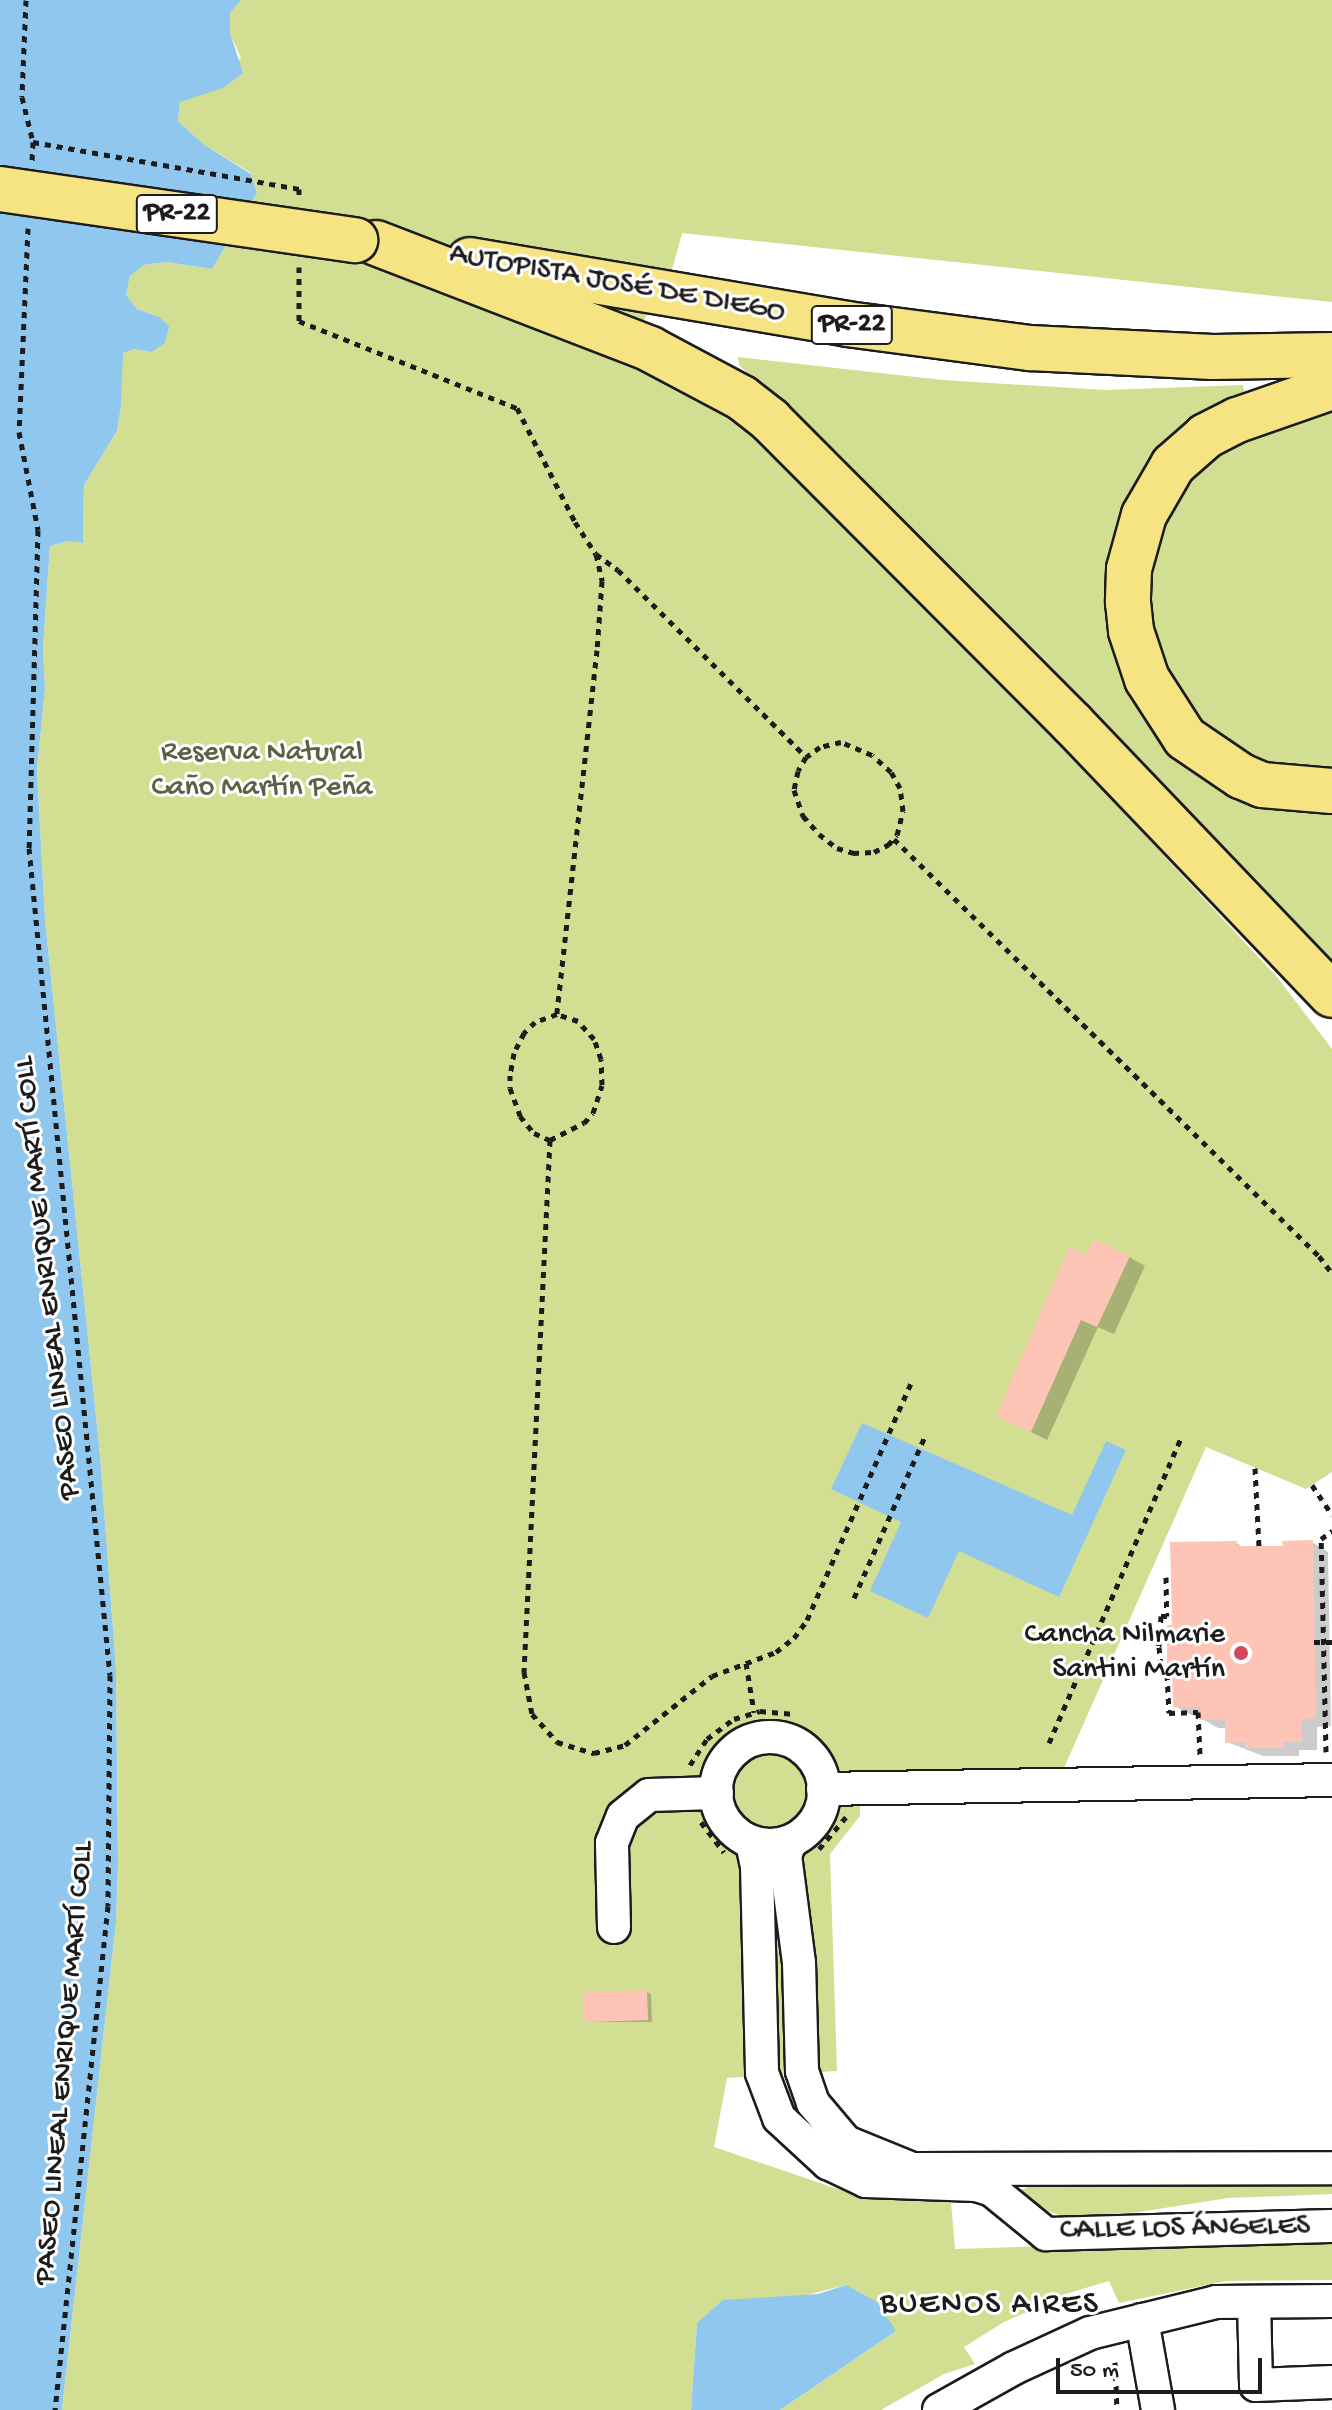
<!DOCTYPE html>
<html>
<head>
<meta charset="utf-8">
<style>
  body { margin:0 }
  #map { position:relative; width:1332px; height:2410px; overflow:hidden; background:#fff; font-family:"Gochi Hand",sans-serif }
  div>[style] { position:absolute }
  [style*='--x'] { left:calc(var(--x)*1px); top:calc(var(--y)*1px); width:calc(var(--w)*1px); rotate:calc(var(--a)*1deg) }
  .green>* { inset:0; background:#d2de91 }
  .water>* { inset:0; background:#8fc7ee }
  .shadow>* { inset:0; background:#0003 }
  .building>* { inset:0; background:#fec4b6; transform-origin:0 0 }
  .path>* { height:5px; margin-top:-2.5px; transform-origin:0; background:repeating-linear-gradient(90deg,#1c1c1c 0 6px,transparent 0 12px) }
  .roads { filter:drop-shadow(2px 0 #1c1c1c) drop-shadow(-2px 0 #1c1c1c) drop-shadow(0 2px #1c1c1c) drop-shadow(0 -2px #1c1c1c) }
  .minor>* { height:32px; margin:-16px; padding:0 16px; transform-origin:16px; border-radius:16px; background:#fff }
  .minor>.ring { margin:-16px; padding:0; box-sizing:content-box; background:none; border:32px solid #fff; border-radius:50% }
  .highway>* { height:44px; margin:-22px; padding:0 22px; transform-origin:22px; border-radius:22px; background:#f6e381 }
  .bridges { filter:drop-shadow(2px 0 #1c1c1c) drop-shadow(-2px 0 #1c1c1c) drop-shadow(0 2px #1c1c1c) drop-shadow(0 -2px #1c1c1c) }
  .highway-bridge>* { height:44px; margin:-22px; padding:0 22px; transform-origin:22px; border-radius:22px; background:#f6e381 }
  .dots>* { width:22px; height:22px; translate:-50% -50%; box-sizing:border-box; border:4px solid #fff; border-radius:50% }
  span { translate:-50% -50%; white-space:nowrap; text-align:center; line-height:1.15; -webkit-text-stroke:6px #fff; paint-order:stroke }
  .shield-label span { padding:2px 6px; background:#fff; border:2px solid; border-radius:6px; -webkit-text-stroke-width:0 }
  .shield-label { font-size:28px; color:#1c1c1c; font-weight:700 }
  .street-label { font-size:30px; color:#1c1c1c }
  .park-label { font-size:30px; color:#5c6045 }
  .poi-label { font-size:30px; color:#1c1c1c }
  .right { translate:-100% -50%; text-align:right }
  .neighbourhood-label { font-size:32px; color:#1c1c1c; letter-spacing:2px }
  .scale { position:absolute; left:1056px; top:2358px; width:206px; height:36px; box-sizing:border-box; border:4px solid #1c1c1c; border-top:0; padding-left:10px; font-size:24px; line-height:28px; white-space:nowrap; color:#1c1c1c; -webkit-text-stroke:6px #fff; paint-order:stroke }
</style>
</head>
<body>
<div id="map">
  <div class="green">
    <div style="clip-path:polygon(241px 0,1332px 0,1332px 302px,682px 233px,673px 267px,621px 362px,684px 390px,747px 426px,1007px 687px,1277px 977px,1332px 1049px,1332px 1472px,1306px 1489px,1206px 1447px,1064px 1768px,859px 1774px,860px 1816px,830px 1854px,837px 2071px,727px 2078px,714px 2147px,867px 2199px,951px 2202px,955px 2249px,1332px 2237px,1332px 2280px,1226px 2281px,1119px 2303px,1109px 2281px,1069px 2293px,1004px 2322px,964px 2347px,975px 2364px,944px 2374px,881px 2410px,780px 2410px,896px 2331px,846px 2285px,697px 2323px,691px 2410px,62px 2410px,116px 1922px,118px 1864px,116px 1669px,100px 1455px,45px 919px,37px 770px,45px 688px,43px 648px,50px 546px,68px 541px,83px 543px,84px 485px,117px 431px,121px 407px,122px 352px,133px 349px,151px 352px,159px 317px,137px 309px,126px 295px,130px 276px,144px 265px,166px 262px,212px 269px,257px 193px,251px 173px,203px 144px,178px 121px,180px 102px,197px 95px,241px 58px,230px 34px,230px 13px)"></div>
    <div style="clip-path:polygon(738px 357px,943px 380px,1105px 390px,1243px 385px,1246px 403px,1332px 403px,1332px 967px,845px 467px,739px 365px)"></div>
    <div style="clip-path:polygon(1332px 2177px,1332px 2194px,1228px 2198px,1139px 2212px,1066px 2217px,1047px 2211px,1019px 2191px,1036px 2183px)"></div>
  </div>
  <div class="water">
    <div style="clip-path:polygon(0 0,241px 0,230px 13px,230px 33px,243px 73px,223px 88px,180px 102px,178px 121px,203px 144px,251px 174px,257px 193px,212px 269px,166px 262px,144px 265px,130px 276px,126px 295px,137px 309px,159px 317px,169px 326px,165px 343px,151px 352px,133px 349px,123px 353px,121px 407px,117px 431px,84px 485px,83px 543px,68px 541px,50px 546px,43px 648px,45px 688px,37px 770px,45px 919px,100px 1455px,116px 1669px,118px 1864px,116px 1922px,62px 2410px,0 2410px)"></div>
    <div style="clip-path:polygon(862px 1423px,1072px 1515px,1106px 1441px,1126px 1450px,1059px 1597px,959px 1551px,928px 1618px,870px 1591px,901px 1522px,831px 1489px)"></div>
    <div style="clip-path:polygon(846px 2285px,877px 2302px,896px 2331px,780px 2410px,691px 2410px,697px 2323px,723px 2300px,818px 2294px)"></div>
  </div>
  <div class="shadow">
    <div style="clip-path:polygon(1088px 1257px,1129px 1257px,1145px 1266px,1114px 1334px,1098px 1327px,1047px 1440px,999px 1416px)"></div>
    <div style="clip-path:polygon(1312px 1542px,1328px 1552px,1331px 1726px,1317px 1727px,1317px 1750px,1299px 1750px,1299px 1756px,1263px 1756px,1227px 1742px,1227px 1728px,1218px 1728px,1202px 1719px,1202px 1715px,1191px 1715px,1175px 1706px,1174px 1666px,1169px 1663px,1174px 1627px,1236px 1543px,1245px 1548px,1285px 1548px)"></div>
    <div style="clip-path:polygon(646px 1992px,651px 1994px,652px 2022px,586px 2022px)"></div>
  </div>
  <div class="building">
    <div style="clip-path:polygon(1093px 1239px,1130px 1256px,1097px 1327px,1081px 1320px,1031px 1432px,996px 1416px,1069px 1247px,1087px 1255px)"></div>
    <div style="clip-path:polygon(1313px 1540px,1316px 1718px,1301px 1719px,1302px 1742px,1283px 1742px,1283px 1748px,1245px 1748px,1245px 1742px,1225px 1743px,1225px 1720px,1200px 1720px,1200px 1707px,1173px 1707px,1172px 1664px,1167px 1664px,1167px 1625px,1172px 1625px,1170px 1542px,1237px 1541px,1236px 1546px,1283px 1546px,1282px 1541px)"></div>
    <div style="left:647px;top:1990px;width:30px;height:64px;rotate:88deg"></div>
  </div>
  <div class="path">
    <div style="--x:26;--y:0;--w:97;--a:92.4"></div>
    <div style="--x:22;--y:97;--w:46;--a:76.3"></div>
    <div style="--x:33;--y:142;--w:20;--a:93"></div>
    <div style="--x:33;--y:142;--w:270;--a:10"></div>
    <div style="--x:299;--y:189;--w:8;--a:90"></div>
    <div style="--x:28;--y:228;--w:204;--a:92.5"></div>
    <div style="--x:19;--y:432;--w:100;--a:79"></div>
    <div style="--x:38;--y:530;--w:318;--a:91.6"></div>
    <div style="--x:29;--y:848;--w:831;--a:84.41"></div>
    <div style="--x:110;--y:1675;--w:231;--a:90.5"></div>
    <div style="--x:108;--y:1906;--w:507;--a:96"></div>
    <div style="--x:299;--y:267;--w:54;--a:90"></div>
    <div style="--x:299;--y:321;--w:235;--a:21.8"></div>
    <div style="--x:517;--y:408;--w:128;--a:63"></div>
    <div style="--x:575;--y:522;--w:38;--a:57"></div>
    <div style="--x:596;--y:554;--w:28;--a:77"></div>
    <div style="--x:602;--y:581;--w:69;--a:94.1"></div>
    <div style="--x:597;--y:650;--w:366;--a:96.3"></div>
    <div style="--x:557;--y:1014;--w:23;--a:160"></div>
    <div style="--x:535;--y:1022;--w:16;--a:135"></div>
    <div style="--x:524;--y:1033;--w:22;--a:117"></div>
    <div style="--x:514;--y:1053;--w:22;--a:100"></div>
    <div style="--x:510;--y:1075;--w:13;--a:90"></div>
    <div style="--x:510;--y:1088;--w:30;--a:70"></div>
    <div style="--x:520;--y:1116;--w:22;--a:51"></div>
    <div style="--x:534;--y:1133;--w:17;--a:24"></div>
    <div style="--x:550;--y:1140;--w:38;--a:-27"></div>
    <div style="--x:584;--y:1123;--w:13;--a:-48"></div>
    <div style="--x:593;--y:1113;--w:29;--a:-72"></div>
    <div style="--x:602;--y:1085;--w:26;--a:-92"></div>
    <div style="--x:601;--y:1059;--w:21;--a:-109"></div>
    <div style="--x:594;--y:1039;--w:24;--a:-132"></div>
    <div style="--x:578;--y:1021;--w:22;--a:-162"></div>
    <div style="--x:596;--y:554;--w:27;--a:36"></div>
    <div style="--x:618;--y:570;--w:265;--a:44.8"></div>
    <div style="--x:806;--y:757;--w:16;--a:120"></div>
    <div style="--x:798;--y:771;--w:19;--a:102"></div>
    <div style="--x:794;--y:790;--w:28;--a:71"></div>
    <div style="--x:803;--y:816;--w:24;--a:48"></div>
    <div style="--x:819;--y:834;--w:23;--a:38"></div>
    <div style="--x:837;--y:848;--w:17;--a:17"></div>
    <div style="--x:853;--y:853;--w:21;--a:-3"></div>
    <div style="--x:874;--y:852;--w:16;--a:-27"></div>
    <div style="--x:888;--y:845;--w:13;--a:-48"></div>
    <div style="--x:897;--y:835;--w:25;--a:-76"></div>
    <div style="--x:903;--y:811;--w:23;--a:-97"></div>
    <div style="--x:900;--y:788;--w:18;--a:-119"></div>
    <div style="--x:891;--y:772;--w:25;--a:-138"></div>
    <div style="--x:872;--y:755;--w:34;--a:-157"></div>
    <div style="--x:841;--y:742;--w:22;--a:167"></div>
    <div style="--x:820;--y:747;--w:17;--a:144"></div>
    <div style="--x:894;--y:839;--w:595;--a:44.46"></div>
    <div style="--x:1319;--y:1256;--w:21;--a:53"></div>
    <div style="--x:550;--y:1140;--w:533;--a:92.8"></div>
    <div style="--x:524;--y:1672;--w:43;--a:79.2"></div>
    <div style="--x:532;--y:1714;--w:38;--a:48"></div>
    <div style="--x:557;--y:1742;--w:39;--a:17"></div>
    <div style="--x:594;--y:1753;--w:32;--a:-14"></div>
    <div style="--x:625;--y:1745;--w:111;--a:-38.4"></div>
    <div style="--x:712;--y:1676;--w:68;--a:-20.6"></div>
    <div style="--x:776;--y:1652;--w:23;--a:-38"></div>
    <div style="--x:794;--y:1638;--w:22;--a:-54"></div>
    <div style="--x:807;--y:1620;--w:259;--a:-66.3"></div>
    <div style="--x:1255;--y:1468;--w:78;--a:87.1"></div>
    <div style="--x:1312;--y:1485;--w:36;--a:56"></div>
    <div style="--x:1166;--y:1577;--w:39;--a:89"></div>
    <div style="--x:1167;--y:1616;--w:6;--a:180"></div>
    <div style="--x:1161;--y:1616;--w:31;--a:94"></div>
    <div style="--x:1159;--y:1647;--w:27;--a:84"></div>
    <div style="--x:1162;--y:1674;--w:5;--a:0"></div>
    <div style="--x:1167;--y:1674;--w:39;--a:87"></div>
    <div style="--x:1169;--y:1713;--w:29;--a:-2"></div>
    <div style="--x:1198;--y:1712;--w:43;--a:87.3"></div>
    <div style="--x:854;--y:1598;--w:179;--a:-66.3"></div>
    <div style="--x:1314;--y:1642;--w:18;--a:0"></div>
    <div style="--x:746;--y:1663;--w:50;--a:80.7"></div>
    <div style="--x:1049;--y:1743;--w:335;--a:-66.6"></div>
    <div style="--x:1326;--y:1752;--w:213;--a:-91.3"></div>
    <div style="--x:1321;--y:1539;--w:14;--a:-36"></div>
    <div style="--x:690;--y:1765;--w:31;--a:-57"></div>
    <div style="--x:707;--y:1739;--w:34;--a:-37"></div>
    <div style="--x:734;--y:1719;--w:27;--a:-17"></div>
    <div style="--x:760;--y:1711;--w:35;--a:5"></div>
    <div style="--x:701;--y:1822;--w:38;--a:53"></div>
    <div style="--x:819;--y:1849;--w:42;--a:-49.8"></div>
    <div style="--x:1115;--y:2362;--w:48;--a:87.6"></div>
  </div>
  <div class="roads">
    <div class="minor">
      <div class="ring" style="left:716px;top:1737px;width:76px;height:76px"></div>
      <div style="--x:823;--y:1789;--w:509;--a:-1.01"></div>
      <div style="--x:791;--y:1841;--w:15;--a:113"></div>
      <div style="--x:785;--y:1855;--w:109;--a:82.6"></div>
      <div style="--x:799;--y:1963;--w:108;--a:88.4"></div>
      <div style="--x:802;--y:2071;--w:34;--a:71"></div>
      <div style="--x:813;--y:2103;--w:51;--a:49.8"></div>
      <div style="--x:846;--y:2142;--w:71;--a:22.2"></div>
      <div style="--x:912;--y:2169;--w:420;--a:-0.1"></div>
      <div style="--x:752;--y:1843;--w:24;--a:78"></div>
      <div style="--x:757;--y:1866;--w:207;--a:88.6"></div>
      <div style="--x:762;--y:2073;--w:48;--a:69.3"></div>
      <div style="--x:779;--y:2118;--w:67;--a:42.6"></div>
      <div style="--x:828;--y:2163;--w:42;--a:25.3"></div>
      <div style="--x:866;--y:2181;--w:110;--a:2.1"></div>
      <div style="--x:976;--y:2185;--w:17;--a:17"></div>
      <div style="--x:992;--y:2190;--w:70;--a:39.2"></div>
      <div style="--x:1046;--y:2234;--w:286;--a:-1.6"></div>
      <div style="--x:614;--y:1927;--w:84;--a:-91.4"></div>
      <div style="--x:612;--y:1843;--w:29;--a:-68"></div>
      <div style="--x:623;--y:1816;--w:33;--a:-39"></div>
      <div style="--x:649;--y:1795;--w:68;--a:-1.7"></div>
      <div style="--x:1254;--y:2302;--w:83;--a:88.6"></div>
      <div style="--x:1256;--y:2385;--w:76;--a:-2.3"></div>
      <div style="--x:1142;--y:2320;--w:91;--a:79.9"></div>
      <div style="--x:939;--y:2410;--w:86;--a:-29.2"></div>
      <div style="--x:1014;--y:2368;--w:84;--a:-24.7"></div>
      <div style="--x:1090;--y:2333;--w:130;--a:-13.8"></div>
      <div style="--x:1216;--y:2302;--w:116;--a:-0.5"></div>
    </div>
    <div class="highway">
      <div style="--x:376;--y:243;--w:294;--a:21.1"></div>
      <div style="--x:650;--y:349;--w:104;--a:28"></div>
      <div style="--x:742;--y:398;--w:36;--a:38"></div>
      <div style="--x:770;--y:420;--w:428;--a:45.1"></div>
      <div style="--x:1072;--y:723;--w:376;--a:46.3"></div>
      <div style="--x:470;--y:260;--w:382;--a:9.6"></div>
      <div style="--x:847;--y:324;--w:185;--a:7.5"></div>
      <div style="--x:1030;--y:348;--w:183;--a:2.8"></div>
      <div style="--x:1213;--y:357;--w:119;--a:-1"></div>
      <div style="--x:1332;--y:387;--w:101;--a:160.8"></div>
      <div style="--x:1237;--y:420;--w:35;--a:153"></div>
      <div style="--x:1206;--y:436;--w:44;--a:138.7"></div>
      <div style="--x:1173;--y:465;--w:58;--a:120.1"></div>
      <div style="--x:1144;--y:515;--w:56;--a:105.5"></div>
      <div style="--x:1129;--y:569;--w:33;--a:92"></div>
      <div style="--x:1128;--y:602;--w:29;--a:84"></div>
      <div style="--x:1131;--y:631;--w:51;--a:71.6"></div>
      <div style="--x:1147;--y:679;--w:70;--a:57.2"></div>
      <div style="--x:1185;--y:738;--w:68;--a:34.2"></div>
      <div style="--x:1241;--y:776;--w:23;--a:23"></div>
      <div style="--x:1262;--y:785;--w:70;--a:4.9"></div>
    </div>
  </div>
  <div class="bridges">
    <div class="highway-bridge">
      <div style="--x:0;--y:189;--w:359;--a:8.2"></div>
    </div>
  </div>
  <div class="dots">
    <div style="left:1241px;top:1653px;background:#d1495b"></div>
  </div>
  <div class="shield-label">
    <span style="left:177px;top:214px">PR-22</span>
    <span style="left:852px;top:325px">PR-22</span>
  </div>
  <div class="street-label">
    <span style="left:617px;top:285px;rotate:10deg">AUTOPISTA JOSÉ DE DIEGO</span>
    <span style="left:49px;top:1278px;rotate:-96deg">PASEO LINEAL ENRIQUE MARTÍ COLL</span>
    <span style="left:66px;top:2063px;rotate:-85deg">PASEO LINEAL ENRIQUE MARTÍ COLL</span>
    <span style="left:1185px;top:2230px;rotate:-1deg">CALLE LOS ÁNGELES</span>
  </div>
  <div class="park-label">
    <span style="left:262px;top:771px">Reserva Natural<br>Caño Martín Peña</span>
  </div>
  <div class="poi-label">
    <span class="right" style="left:1225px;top:1653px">Cancha Nilmarie<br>Santini Martín</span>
  </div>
  <div class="neighbourhood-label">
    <span style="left:990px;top:2305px">BUENOS AIRES</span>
  </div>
  <div class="scale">50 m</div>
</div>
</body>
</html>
